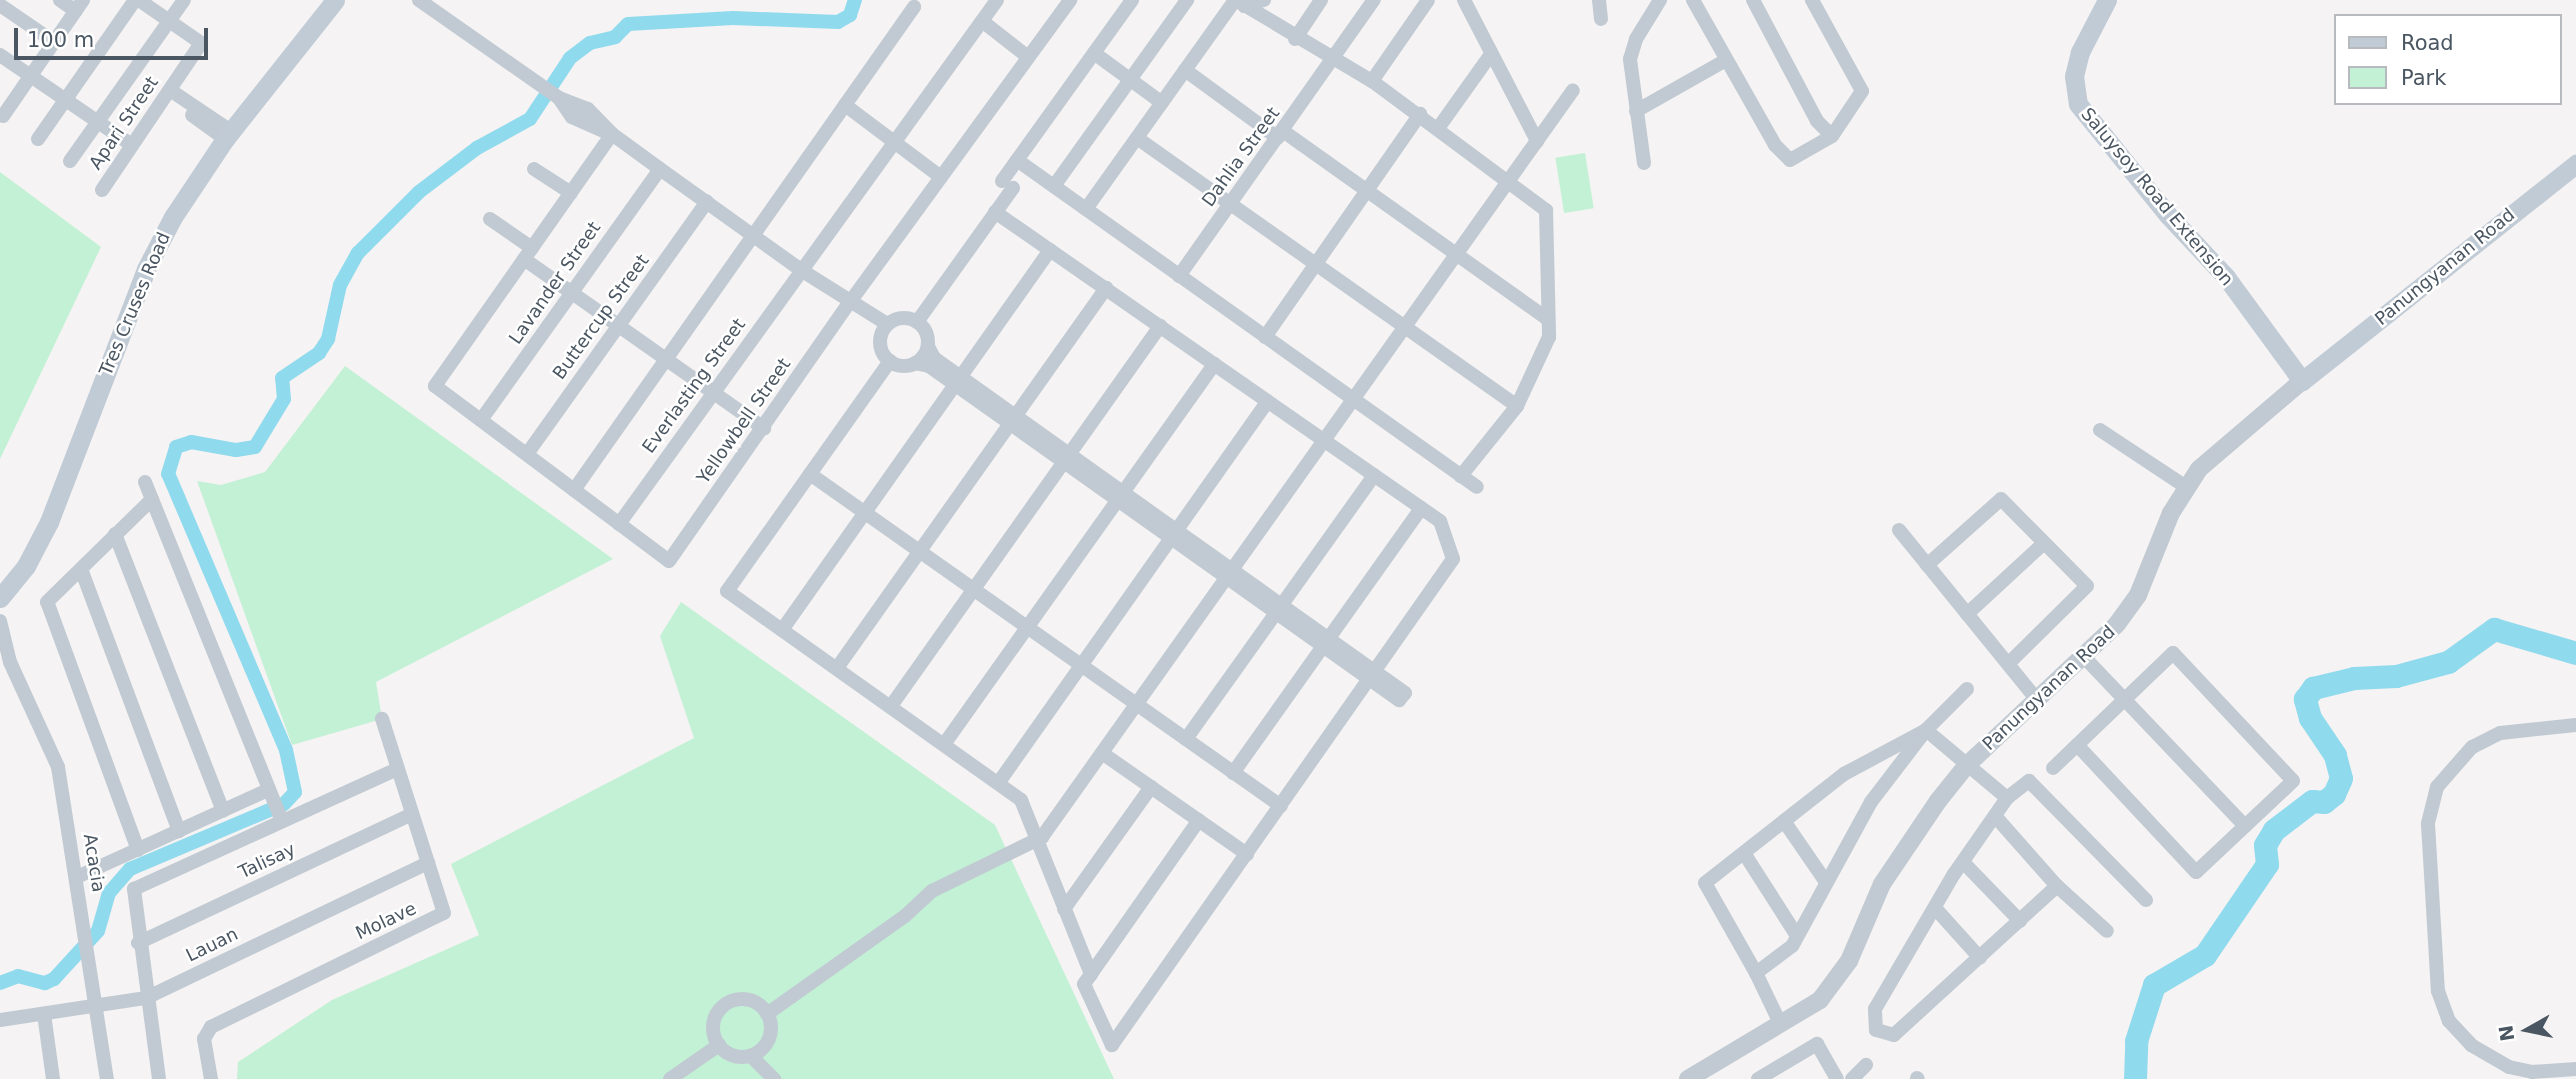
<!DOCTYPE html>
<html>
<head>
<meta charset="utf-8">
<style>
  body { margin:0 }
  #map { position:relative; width:2576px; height:1079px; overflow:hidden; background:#f5f3f3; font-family:"DejaVu Sans",sans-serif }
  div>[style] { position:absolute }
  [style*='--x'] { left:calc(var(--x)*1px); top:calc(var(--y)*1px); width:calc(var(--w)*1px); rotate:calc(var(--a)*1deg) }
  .green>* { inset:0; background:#c3f1d5; transform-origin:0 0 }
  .canal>* { height:14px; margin:-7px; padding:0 7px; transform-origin:7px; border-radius:7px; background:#90daee }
  .river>* { height:23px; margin:-11.5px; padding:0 11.5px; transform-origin:11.5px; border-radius:11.5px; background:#90daee }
  .minor>* { height:14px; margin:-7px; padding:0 7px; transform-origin:7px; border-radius:7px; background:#c1cad2 }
  .minor>.ring { margin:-7px; padding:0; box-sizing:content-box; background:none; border:14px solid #c1cad2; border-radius:50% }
  .tertiary>* { height:18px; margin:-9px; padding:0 9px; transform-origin:9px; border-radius:9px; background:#c1cad2 }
  .secondary>* { height:19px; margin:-9.5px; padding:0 9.5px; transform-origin:9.5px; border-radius:9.5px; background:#c1cbd6 }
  span { translate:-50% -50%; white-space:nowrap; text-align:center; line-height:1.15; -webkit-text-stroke:5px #fff; paint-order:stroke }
  .street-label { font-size:18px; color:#4a5661 }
  .legend { position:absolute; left:2334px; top:14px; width:228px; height:91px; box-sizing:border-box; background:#fff; border:2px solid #b7bbc0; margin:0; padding:9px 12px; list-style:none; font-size:21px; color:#4a5661 }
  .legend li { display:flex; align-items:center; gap:14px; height:35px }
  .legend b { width:35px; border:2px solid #b7bbc0 }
  .north { position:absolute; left:2492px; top:995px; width:70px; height:70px; -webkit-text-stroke:5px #fff; paint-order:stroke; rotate:261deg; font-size:19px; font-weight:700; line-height:28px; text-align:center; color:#4a5661 }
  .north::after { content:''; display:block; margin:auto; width:24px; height:32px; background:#4a5661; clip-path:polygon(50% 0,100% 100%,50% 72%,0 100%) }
  .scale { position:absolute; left:14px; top:28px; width:194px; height:32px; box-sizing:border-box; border:4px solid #4a5661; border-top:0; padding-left:9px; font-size:21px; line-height:24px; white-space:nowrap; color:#4a5661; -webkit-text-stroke:5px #fff; paint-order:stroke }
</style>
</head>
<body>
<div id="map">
  <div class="green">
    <div style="left:1585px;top:153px;width:56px;height:30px;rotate:81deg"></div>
    <div style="clip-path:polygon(0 172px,101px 247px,0 459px)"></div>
    <div style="clip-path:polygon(345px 366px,613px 559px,376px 682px,382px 719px,292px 745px,197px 481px,221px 485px,265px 472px)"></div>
    <div style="clip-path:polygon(681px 602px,995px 825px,1114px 1079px,237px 1079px,238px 1062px,332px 1000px,479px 935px,451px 864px,694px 738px,660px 636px)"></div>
  </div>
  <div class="canal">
    <div style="--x:0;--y:983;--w:19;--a:-21"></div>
    <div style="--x:18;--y:976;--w:28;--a:15"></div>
    <div style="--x:45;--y:983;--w:10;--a:-24"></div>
    <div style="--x:54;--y:979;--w:65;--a:-47.5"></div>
    <div style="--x:98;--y:931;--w:40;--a:-74"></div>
    <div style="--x:109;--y:893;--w:32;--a:-49"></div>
    <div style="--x:130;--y:869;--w:167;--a:-22.9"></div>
    <div style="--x:284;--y:804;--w:16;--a:-47"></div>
    <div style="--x:295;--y:792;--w:43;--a:-102.1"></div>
    <div style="--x:286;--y:750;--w:300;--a:-113.1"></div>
    <div style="--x:168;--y:474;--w:28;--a:-73"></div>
    <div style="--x:176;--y:447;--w:16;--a:-18"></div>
    <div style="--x:191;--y:442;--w:46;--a:10.1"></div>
    <div style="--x:236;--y:450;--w:19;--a:-9"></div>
    <div style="--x:255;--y:447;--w:56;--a:-58.9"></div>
    <div style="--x:284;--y:399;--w:21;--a:-95"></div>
    <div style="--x:282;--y:378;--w:45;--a:-34"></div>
    <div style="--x:319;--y:353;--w:17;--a:-57"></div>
    <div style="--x:328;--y:339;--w:55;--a:-77.5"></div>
    <div style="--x:340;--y:285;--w:37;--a:-61"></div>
    <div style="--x:358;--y:253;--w:86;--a:-45"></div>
    <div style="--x:419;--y:192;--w:73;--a:-37.2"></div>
    <div style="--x:477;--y:148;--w:60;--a:-28.7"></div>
    <div style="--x:530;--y:119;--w:73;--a:-56.7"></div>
    <div style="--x:570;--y:58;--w:25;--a:-37"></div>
    <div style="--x:590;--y:43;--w:26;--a:-13"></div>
    <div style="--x:615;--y:37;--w:18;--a:-45"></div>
    <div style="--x:628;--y:24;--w:105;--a:-3.3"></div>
    <div style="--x:733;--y:18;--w:105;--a:2.2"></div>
    <div style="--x:838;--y:22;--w:14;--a:-30"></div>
    <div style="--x:850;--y:15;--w:16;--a:-72"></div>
  </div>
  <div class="river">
    <div style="--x:2135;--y:1079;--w:38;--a:-88"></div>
    <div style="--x:2136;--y:1041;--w:59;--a:-72.2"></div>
    <div style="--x:2154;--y:985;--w:59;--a:-30.5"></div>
    <div style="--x:2205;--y:955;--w:110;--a:-55.7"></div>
    <div style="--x:2267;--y:864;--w:19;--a:-96"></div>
    <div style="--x:2265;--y:845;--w:17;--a:-59"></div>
    <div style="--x:2274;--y:830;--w:48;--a:-37.3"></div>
    <div style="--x:2312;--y:801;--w:12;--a:5"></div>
    <div style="--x:2324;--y:802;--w:13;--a:-39"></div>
    <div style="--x:2334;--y:794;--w:17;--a:-66"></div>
    <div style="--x:2341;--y:778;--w:24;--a:-105"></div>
    <div style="--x:2335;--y:755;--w:45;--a:-124"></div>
    <div style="--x:2310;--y:718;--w:20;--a:-105"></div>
    <div style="--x:2305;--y:699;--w:14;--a:-54"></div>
    <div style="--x:2313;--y:688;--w:42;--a:-13.7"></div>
    <div style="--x:2354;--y:678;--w:42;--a:-2.7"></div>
    <div style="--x:2396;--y:676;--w:54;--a:-15.1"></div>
    <div style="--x:2448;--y:662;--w:57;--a:-35.7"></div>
    <div style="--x:2494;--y:629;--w:85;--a:16.3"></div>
  </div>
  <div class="minor">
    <div style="--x:60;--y:0;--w:19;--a:35"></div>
    <div style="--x:419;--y:0;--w:171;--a:35"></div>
    <div style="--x:559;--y:98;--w:31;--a:21"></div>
    <div style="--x:588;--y:109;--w:35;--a:46"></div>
    <div style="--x:612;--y:134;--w:59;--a:36.1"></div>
    <div style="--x:660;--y:169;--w:173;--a:35.6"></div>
    <div style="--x:801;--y:270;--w:102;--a:32.1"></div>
    <div style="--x:1236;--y:0;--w:158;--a:30.8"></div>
    <div style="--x:1372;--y:81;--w:217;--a:36.6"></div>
    <div style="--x:1546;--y:210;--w:127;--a:88.6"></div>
    <div style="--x:1549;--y:337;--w:76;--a:114.9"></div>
    <div style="--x:1517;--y:406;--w:90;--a:128.7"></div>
    <div style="--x:1464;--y:0;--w:159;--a:62.6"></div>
    <div style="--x:1599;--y:0;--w:19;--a:84"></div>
    <div style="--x:1693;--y:0;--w:167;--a:60.5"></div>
    <div style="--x:1775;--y:145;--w:21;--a:45"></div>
    <div style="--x:1790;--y:160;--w:48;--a:-29.7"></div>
    <div style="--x:1832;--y:136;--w:54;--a:-56.3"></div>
    <div style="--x:1862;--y:91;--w:104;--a:-118.8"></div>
    <div style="--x:1753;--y:0;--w:137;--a:62.1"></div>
    <div style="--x:1817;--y:121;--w:21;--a:45"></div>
    <div style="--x:0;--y:5;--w:65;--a:34.4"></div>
    <div style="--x:1244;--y:6;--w:21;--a:-17"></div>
    <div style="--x:982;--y:21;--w:58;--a:38"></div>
    <div style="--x:1295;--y:39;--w:47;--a:-56.3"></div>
    <div style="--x:1094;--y:53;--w:84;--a:36.3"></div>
    <div style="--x:0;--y:55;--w:160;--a:34.3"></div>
    <div style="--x:1185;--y:70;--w:115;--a:36.2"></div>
    <div style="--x:1372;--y:81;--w:98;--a:-55.3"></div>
    <div style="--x:170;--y:90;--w:73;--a:33.9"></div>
    <div style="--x:559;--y:98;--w:23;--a:56"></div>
    <div style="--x:572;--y:117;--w:39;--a:24"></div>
    <div style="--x:845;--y:105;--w:120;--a:36.9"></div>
    <div style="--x:1636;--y:111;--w:103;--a:-29.5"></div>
    <div style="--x:192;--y:115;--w:41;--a:36"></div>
    <div style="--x:3;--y:116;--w:141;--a:-55.4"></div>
    <div style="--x:1439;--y:127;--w:90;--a:-54.5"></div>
    <div style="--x:1283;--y:131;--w:325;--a:35.4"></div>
    <div style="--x:612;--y:134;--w:308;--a:125.1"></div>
    <div style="--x:435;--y:386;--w:292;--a:36.8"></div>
    <div style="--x:669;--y:561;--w:316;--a:-55.1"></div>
    <div style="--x:850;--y:302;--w:374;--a:-53.9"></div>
    <div style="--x:1137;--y:138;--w:465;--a:35.2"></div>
    <div style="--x:38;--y:139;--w:169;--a:-55.1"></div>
    <div style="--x:1017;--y:160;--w:564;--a:35.41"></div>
    <div style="--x:70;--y:161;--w:197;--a:-54.7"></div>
    <div style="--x:1644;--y:163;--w:105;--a:-97.7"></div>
    <div style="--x:1630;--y:59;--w:21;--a:-73"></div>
    <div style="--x:1636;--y:39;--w:46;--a:-58.4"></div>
    <div style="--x:534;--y:169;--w:44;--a:33"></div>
    <div style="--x:1002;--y:181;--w:223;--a:-54.3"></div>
    <div style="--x:1054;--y:186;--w:229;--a:-54.4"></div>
    <div style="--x:102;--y:190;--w:177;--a:-56"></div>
    <div style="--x:201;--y:43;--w:75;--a:-145.3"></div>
    <div style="--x:1086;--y:209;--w:257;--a:-54.5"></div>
    <div style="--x:995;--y:212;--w:542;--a:34.78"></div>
    <div style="--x:1440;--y:521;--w:40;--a:71.1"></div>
    <div style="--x:1453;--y:559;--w:594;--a:125.06"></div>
    <div style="--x:490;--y:219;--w:51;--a:34.6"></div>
    <div style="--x:524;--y:259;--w:294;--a:35.2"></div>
    <div style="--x:1179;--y:276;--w:338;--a:-54.8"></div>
    <div class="ring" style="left:880px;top:318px;width:34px;height:34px"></div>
    <div style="--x:917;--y:322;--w:165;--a:-54.4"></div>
    <div style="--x:1265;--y:337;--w:272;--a:-55.2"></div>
    <div style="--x:890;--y:361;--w:282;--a:125.3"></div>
    <div style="--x:727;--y:591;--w:361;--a:35.4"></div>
    <div style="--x:1021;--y:800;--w:188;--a:68.1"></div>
    <div style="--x:915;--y:363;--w:14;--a:12"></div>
    <div style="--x:929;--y:366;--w:577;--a:35.4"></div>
    <div style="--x:1399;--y:700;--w:9;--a:-49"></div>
    <div style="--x:1405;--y:693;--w:578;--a:-144.58"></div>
    <div style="--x:934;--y:358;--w:13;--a:-117"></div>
    <div style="--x:481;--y:420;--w:308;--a:-54.5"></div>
    <div style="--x:2100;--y:430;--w:103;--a:33.5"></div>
    <div style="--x:527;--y:454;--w:310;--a:-54.5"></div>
    <div style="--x:810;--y:474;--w:576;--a:35.18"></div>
    <div style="--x:145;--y:482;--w:363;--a:68"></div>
    <div style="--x:574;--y:490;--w:591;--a:-54.86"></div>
    <div style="--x:619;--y:524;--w:646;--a:-54.19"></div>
    <div style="--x:1899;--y:530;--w:220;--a:50.9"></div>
    <div style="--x:115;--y:534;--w:297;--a:68.7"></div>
    <div style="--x:1927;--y:565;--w:99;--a:-41.7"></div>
    <div style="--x:2001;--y:499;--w:122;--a:45.3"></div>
    <div style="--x:2087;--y:586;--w:111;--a:135.4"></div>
    <div style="--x:81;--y:569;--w:280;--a:69.5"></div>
    <div style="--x:1967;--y:614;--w:105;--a:-42.7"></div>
    <div style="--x:0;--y:621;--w:42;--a:76.3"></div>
    <div style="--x:10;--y:662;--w:115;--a:65.4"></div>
    <div style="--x:58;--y:767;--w:316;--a:81.1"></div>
    <div style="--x:782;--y:630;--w:465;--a:-54.8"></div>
    <div style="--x:2085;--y:658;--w:232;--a:46.4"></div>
    <div style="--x:837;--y:668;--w:466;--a:-54.7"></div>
    <div style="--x:1967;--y:689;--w:58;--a:135"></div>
    <div style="--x:1926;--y:730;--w:91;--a:127.4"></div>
    <div style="--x:1871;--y:802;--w:164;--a:118.7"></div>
    <div style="--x:1792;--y:946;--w:45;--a:143.1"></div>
    <div style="--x:1756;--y:973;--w:103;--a:-119.5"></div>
    <div style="--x:1705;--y:883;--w:177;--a:-38.1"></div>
    <div style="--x:1844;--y:774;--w:93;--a:-28.2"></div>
    <div style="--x:1926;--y:730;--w:106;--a:40"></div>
    <div style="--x:891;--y:706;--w:466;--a:-54.7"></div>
    <div style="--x:2576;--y:725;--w:76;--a:174"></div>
    <div style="--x:2500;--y:733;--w:31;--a:153"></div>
    <div style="--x:2472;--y:747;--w:53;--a:131.2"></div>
    <div style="--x:2437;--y:787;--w:38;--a:104"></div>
    <div style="--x:2428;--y:824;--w:167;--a:86.6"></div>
    <div style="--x:2438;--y:991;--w:32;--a:70"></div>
    <div style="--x:2449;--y:1021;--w:33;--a:47"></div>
    <div style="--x:2471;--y:1045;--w:44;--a:30.1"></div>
    <div style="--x:2509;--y:1067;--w:24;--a:12"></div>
    <div style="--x:2532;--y:1072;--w:44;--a:-3.9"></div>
    <div style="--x:1186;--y:739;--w:324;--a:-54.5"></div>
    <div style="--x:945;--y:743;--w:465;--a:-54.6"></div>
    <div style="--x:1102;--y:753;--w:177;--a:34.9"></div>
    <div style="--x:2053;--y:768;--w:166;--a:-43.8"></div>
    <div style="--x:2173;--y:653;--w:175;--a:46.8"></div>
    <div style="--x:2293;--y:781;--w:133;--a:136.8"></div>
    <div style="--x:2196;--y:872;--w:174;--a:-133.1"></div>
    <div style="--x:1233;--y:773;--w:325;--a:-54.6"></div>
    <div style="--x:999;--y:782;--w:466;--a:-54.8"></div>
    <div style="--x:1995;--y:816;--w:94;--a:48.5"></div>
    <div style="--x:2057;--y:886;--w:67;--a:42"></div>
    <div style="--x:1784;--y:821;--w:74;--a:55.5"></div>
    <div style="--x:138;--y:850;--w:264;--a:-110.1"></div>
    <div style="--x:47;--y:602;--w:147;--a:-44.4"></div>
    <div style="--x:1744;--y:853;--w:98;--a:57.4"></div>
    <div style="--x:1963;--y:862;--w:82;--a:46"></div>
    <div style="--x:77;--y:877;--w:210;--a:-24.5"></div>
    <div style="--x:2057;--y:886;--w:221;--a:137.6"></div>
    <div style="--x:1894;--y:1035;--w:19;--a:-164"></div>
    <div style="--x:1876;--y:1030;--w:21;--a:-93"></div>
    <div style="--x:1875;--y:1009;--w:156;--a:-59.7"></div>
    <div style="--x:1954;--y:874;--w:93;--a:-55.1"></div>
    <div style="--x:2007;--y:798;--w:28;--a:-38"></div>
    <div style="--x:2029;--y:781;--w:167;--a:45.5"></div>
    <div style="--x:1935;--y:908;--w:67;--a:48"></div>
    <div style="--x:1064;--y:909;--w:150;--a:-54.5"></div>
    <div style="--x:138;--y:943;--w:303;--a:-25.2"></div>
    <div style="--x:1756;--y:973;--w:55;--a:64.4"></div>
    <div class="ring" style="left:713px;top:999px;width:44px;height:44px"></div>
    <div style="--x:44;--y:1014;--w:66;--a:82.1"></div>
    <div style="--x:767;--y:1014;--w:169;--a:-35.4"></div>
    <div style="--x:905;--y:916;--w:37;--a:-43"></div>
    <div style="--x:932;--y:891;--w:123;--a:-26.1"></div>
    <div style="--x:1042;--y:837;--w:916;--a:-54.59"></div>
    <div style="--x:0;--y:1020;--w:148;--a:-8.6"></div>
    <div style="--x:146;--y:998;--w:313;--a:-25.6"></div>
    <div style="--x:1112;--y:1045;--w:67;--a:-114.7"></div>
    <div style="--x:1084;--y:984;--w:200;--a:-55"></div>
    <div style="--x:751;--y:1056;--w:33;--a:45"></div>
    <div style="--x:1917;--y:1078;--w:1;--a:45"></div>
    <div style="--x:159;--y:1079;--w:192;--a:-97.5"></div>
    <div style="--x:134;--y:889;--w:289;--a:-24.5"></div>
    <div style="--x:211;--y:1079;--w:41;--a:-99.9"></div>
    <div style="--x:204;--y:1039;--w:14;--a:-60"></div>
    <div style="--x:211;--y:1027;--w:259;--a:-26.1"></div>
    <div style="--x:444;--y:913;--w:204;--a:-107.7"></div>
    <div style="--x:670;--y:1079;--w:60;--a:-34.8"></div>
    <div style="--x:1758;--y:1079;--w:69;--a:-30.7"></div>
    <div style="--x:1817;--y:1044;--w:40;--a:60.3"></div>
    <div style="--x:1852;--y:1079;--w:20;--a:-45"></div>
  </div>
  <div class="tertiary">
    <div style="--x:1688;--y:1079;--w:154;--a:-30.9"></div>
    <div style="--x:1820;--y:1000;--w:49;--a:-53.4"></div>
    <div style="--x:1849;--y:961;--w:84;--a:-66.8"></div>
    <div style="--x:1882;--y:884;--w:100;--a:-56"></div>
    <div style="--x:1938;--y:801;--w:45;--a:-51.3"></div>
    <div style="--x:1966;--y:766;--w:207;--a:-43.2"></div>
    <div style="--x:2117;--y:624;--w:36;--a:-54"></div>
    <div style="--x:2138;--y:595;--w:88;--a:-68.1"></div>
    <div style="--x:2171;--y:513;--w:52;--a:-57.5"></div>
    <div style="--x:2199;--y:469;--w:135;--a:-40.5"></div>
  </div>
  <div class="secondary">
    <div style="--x:2107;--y:0;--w:59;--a:117.4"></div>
    <div style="--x:2080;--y:52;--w:25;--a:104"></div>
    <div style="--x:2074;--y:76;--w:28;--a:82"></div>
    <div style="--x:2078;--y:104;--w:143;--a:51"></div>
    <div style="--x:2168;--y:215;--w:85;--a:46.9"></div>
    <div style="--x:2226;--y:277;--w:129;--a:53.8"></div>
    <div style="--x:2302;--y:381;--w:350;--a:-38.4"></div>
    <div style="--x:0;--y:598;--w:41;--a:-50.9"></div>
    <div style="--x:26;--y:566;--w:50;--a:-62.4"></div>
    <div style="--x:49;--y:522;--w:271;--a:-69"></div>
    <div style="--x:146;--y:269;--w:59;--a:-62.6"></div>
    <div style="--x:173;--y:217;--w:94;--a:-56.3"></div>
    <div style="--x:225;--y:139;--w:177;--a:-51.6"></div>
  </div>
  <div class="street-label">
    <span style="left:124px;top:123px;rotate:-56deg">Apari Street</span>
    <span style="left:1241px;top:157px;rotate:-54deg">Dahlia Street</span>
    <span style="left:2157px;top:197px;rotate:50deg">Saluysoy Road Extension</span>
    <span style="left:2445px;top:267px;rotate:-39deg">Panungyanan Road</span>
    <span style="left:555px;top:283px;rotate:-55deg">Lavander Street</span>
    <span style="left:135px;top:304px;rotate:-67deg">Tres Cruses Road</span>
    <span style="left:601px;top:317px;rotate:-54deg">Buttercup Street</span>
    <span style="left:694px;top:386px;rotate:-54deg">Everlasting Street</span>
    <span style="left:744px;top:421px;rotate:-55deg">Yellowbell Street</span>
    <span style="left:2049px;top:688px;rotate:-43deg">Panungyanan Road</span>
    <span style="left:267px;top:861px;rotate:-25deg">Talisay</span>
    <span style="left:94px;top:863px;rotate:81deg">Acacia</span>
    <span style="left:386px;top:921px;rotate:-25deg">Molave</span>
    <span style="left:212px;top:945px;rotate:-26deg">Lauan</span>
  </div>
  <ul class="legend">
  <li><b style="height:9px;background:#c1cbd6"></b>Road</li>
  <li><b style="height:19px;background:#c3f1d5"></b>Park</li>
  </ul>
  <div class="north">N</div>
  <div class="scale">100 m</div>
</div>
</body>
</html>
